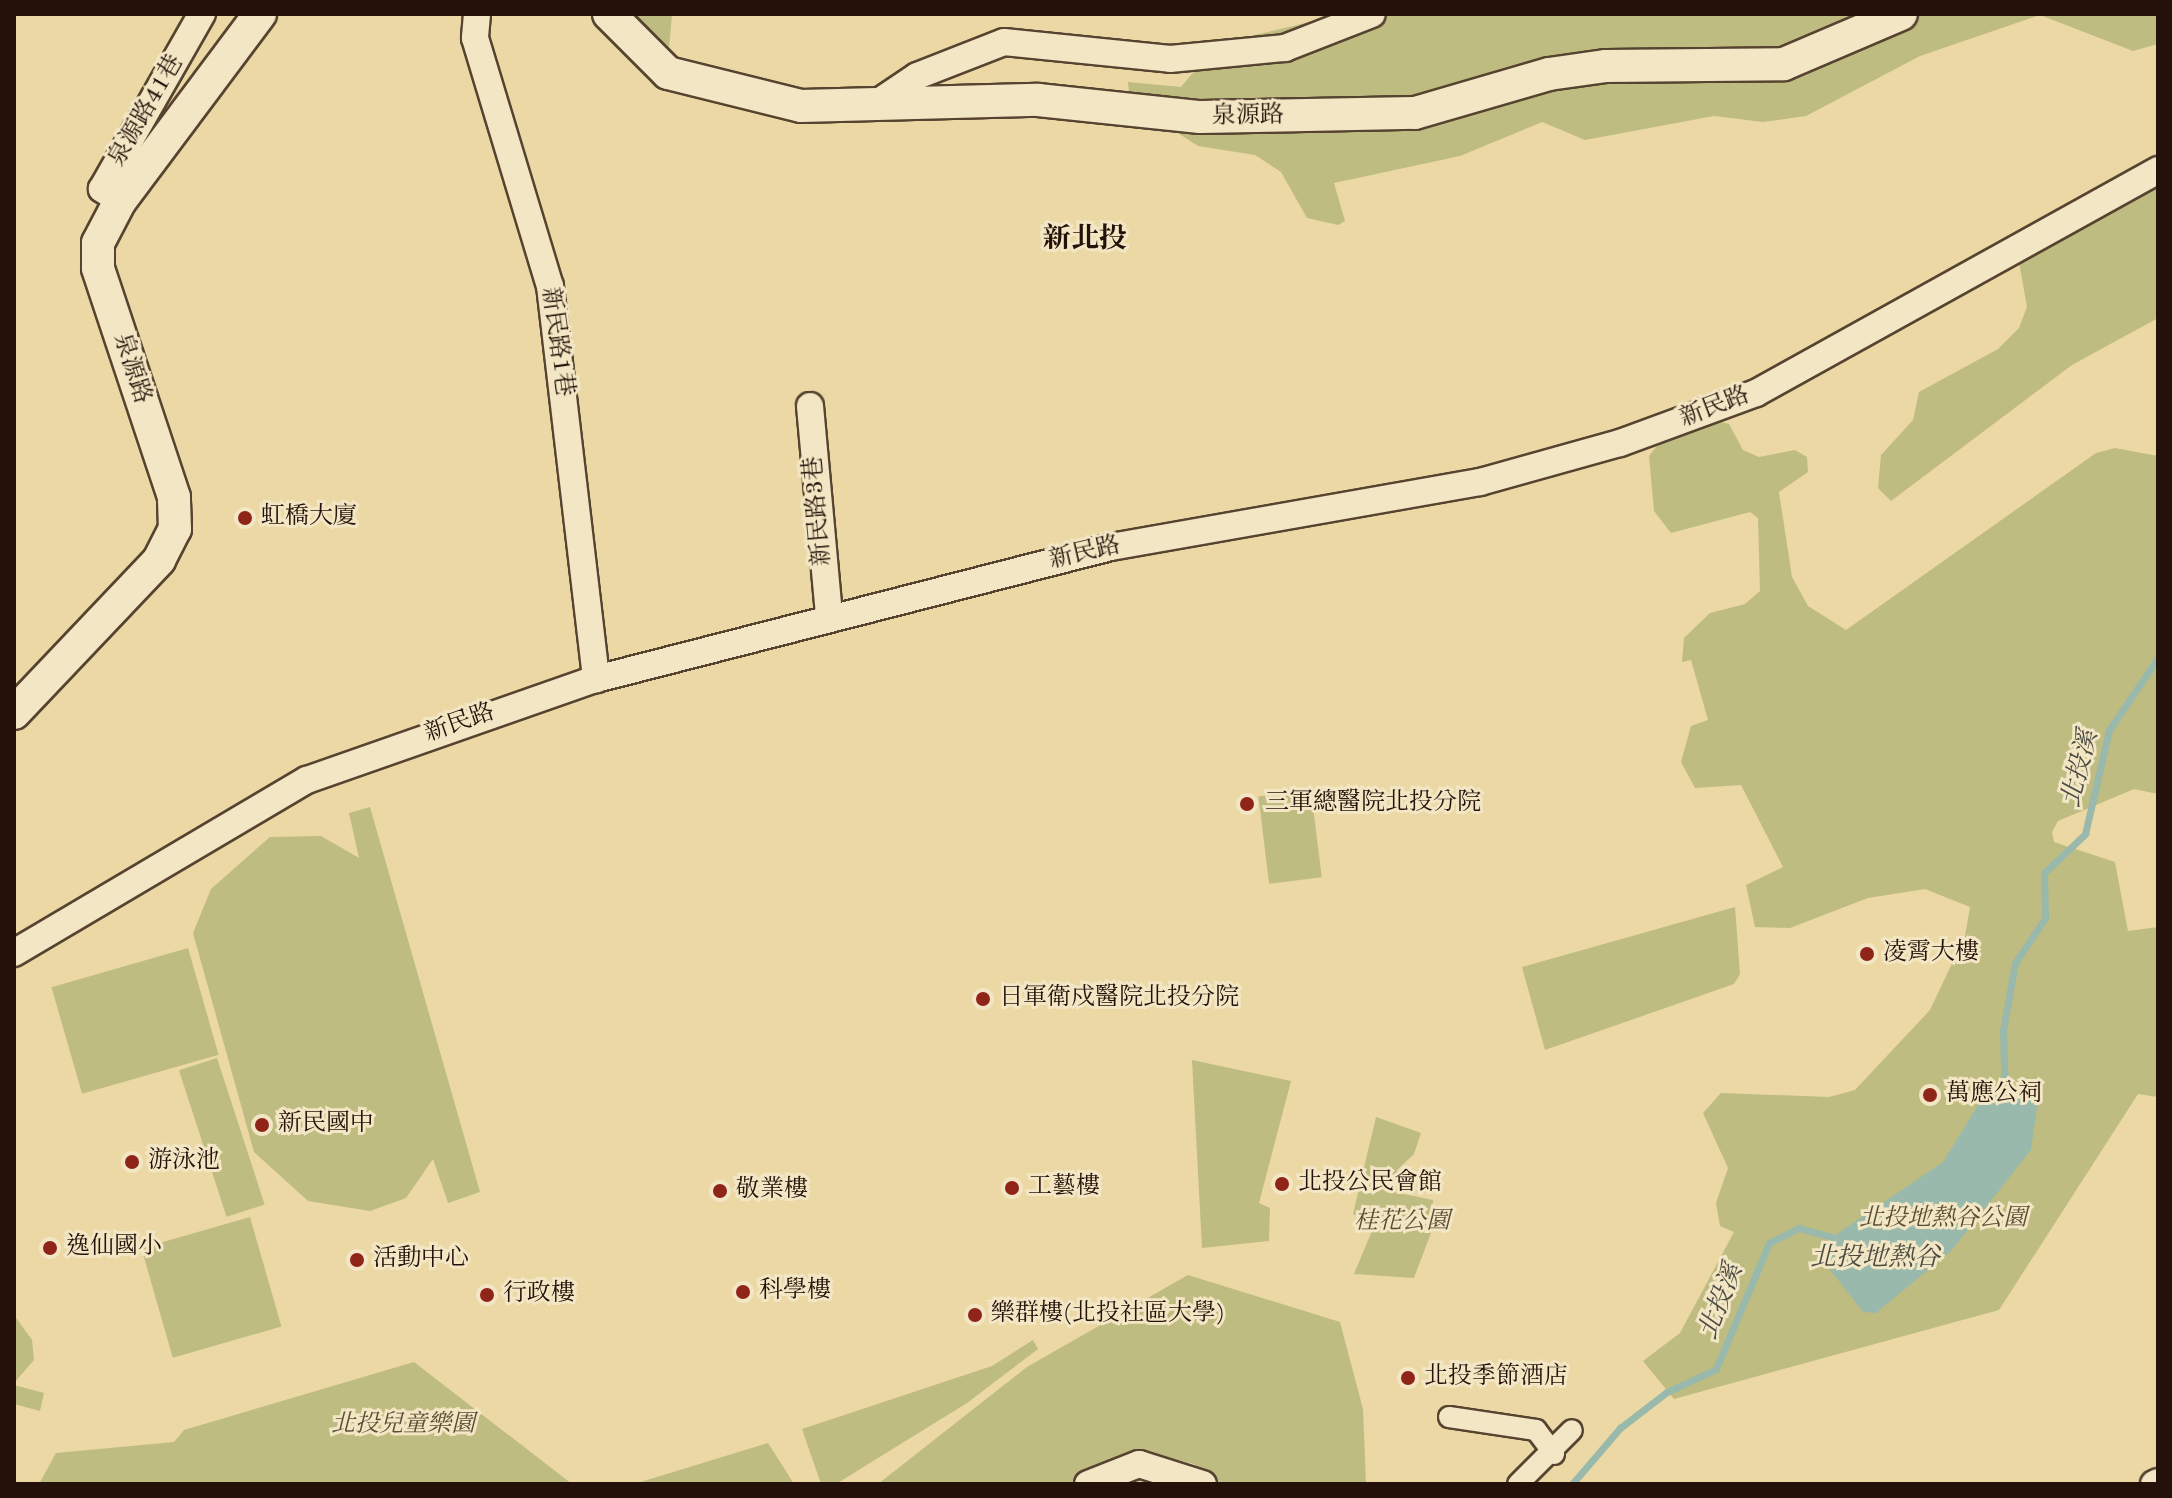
<!DOCTYPE html>
<html>
<head>
<meta charset="utf-8">
<style>
  body { margin:0 }
  #map { position:relative; width:2172px; height:1498px; overflow:hidden; background:#ebd8a5; font-family:"Old Standard TT","Noto Serif TC",serif }
  div>[style] { position:absolute }
  [style*='--x'] { left:calc(var(--x)*1px); top:calc(var(--y)*1px); width:calc(var(--w)*1px); rotate:calc(var(--a)*1deg) }
  .green>* { inset:0; background:#bfbc81; transform-origin:0 0 }
  .water>* { inset:0; background:#98b9ab }
  .stream>* { height:7px; margin:-3.5px; padding:0 3.5px; transform-origin:3.5px; border-radius:3.5px; background:#98b9ab }
  .roads { filter:drop-shadow(2px 0 #564330) drop-shadow(-2px 0 #564330) drop-shadow(0 2px #564330) drop-shadow(0 -2px #564330) }
  .pedestrian>* { height:20px; margin:-10px; padding:0 10px; transform-origin:10px; border-radius:10px; background:#f2e6c4 }
  .minor>* { height:26px; margin:-13px; padding:0 13px; transform-origin:13px; border-radius:13px; background:#f2e6c4 }
  .tertiary>* { height:32px; margin:-16px; padding:0 16px; transform-origin:16px; border-radius:16px; background:#f2e6c4 }
  .dots>* { width:22px; height:22px; translate:-50% -50%; box-sizing:border-box; border:4px solid #f2e6c4; border-radius:50% }
  span { translate:-50% -50%; white-space:nowrap; text-align:center; line-height:1.15; -webkit-text-stroke:6px #f2e6c4; paint-order:stroke }
  .street-label { font-size:24px; color:#241109 }
  .poi-label { font-size:24px; color:#241109 }
  .left { translate:0 -50%; text-align:left }
  .park-label { font-size:24px; color:#5a4d33; font-style:italic }
  .water-label { font-size:26px; color:#4d4c42; font-style:italic }
  .quarter-label { font-size:28px; color:#241109; font-weight:700 }
  .frame { position:absolute; inset:0; border:16px solid #241109; pointer-events:none }
</style>
</head>
<body>
<div id="map">
  <div class="green">
    <div style="clip-path:polygon(631px 14px,672px 14px,669px 49px)"></div>
    <div style="clip-path:polygon(1343px 14px,2158px 14px,2158px 44px,2133px 51px,2040px 15px,1920px 56px,1806px 116px,1763px 122px,1714px 116px,1585px 140px,1542px 122px,1460px 156px,1334px 183px,1345px 221px,1338px 225px,1307px 218px,1281px 172px,1255px 155px,1198px 146px,1130px 102px,1128px 82px,1181px 87px,1217px 44px)"></div>
    <div style="clip-path:polygon(2158px 185px,2158px 318px,2072px 365px,1891px 501px,1878px 488px,1881px 455px,1913px 420px,1919px 392px,1998px 349px,2019px 328px,2027px 307px,2019px 262px)"></div>
    <div style="clip-path:polygon(1717px 421px,1729px 424px,1743px 450px,1759px 457px,1795px 450px,1807px 457px,1808px 472px,1779px 492px,1792px 577px,1808px 606px,1846px 630px,2096px 453px,2115px 448px,2158px 456px,2158px 794px,2134px 789px,2058px 821px,2052px 832px,2054px 842px,2115px 862px,2128px 931px,2158px 927px,2158px 1097px,2138px 1094px,1999px 1310px,1674px 1399px,1643px 1361px,1680px 1333px,1734px 1232px,1720px 1226px,1716px 1203px,1728px 1168px,1703px 1113px,1721px 1093px,1829px 1097px,1855px 1090px,1930px 1010px,1965px 936px,1970px 907px,1925px 889px,1868px 898px,1790px 928px,1755px 927px,1746px 885px,1783px 867px,1741px 785px,1695px 788px,1681px 762px,1691px 726px,1708px 720px,1691px 660px,1682px 662px,1684px 638px,1710px 613px,1745px 604px,1760px 591px,1758px 518px,1750px 512px,1671px 533px,1654px 511px,1649px 456px,1657px 446px)"></div>
    <div style="left:1311px;top:790px;width:88px;height:53px;rotate:83deg"></div>
    <div style="clip-path:polygon(370px 807px,480px 1192px,448px 1203px,433px 1159px,406px 1198px,370px 1211px,308px 1201px,254px 1152px,193px 933px,211px 889px,270px 837px,321px 836px,359px 858px,349px 813px)"></div>
    <div style="clip-path:polygon(1735px 907px,1740px 974px,1734px 984px,1545px 1050px,1522px 967px)"></div>
    <div style="left:188px;top:948px;width:111px;height:142px;rotate:74deg"></div>
    <div style="left:217px;top:1058px;width:154px;height:40px;rotate:72deg"></div>
    <div style="clip-path:polygon(1192px 1060px,1291px 1081px,1259px 1203px,1270px 1208px,1269px 1241px,1202px 1248px)"></div>
    <div style="clip-path:polygon(1376px 1117px,1421px 1133px,1414px 1154px,1397px 1170px,1394px 1192px,1433px 1200px,1432px 1230px,1414px 1278px,1354px 1274px,1374px 1226px,1353px 1214px)"></div>
    <div style="left:250px;top:1217px;width:114px;height:113px;rotate:74deg"></div>
    <div style="clip-path:polygon(1188px 1275px,1340px 1322px,1363px 1409px,1366px 1484px,1216px 1484px,1194px 1464px,1143px 1452px,1071px 1484px,878px 1484px,1027px 1367px)"></div>
    <div style="clip-path:polygon(14px 1315px,32px 1340px,34px 1360px,14px 1383px)"></div>
    <div style="clip-path:polygon(1033px 1340px,1038px 1349px,967px 1403px,836px 1484px,821px 1484px,802px 1429px,992px 1366px)"></div>
    <div style="clip-path:polygon(414px 1362px,572px 1484px,39px 1484px,56px 1453px,174px 1442px,184px 1430px)"></div>
    <div style="clip-path:polygon(14px 1385px,44px 1393px,40px 1411px,14px 1404px)"></div>
    <div style="clip-path:polygon(768px 1443px,794px 1484px,634px 1484px)"></div>
  </div>
  <div class="water">
    <div style="clip-path:polygon(2008px 1090px,2038px 1101px,2031px 1150px,1951px 1251px,1876px 1313px,1863px 1312px,1827px 1266px,1831px 1238px,1943px 1162px,1980px 1102px)"></div>
  </div>
  <div class="stream">
    <div style="--x:2005;--y:1098;--w:68;--a:-91.7"></div>
    <div style="--x:2003;--y:1030;--w:68;--a:-79.8"></div>
    <div style="--x:2015;--y:963;--w:54;--a:-56.3"></div>
    <div style="--x:2045;--y:918;--w:45;--a:-91.3"></div>
    <div style="--x:2044;--y:873;--w:57;--a:-43.6"></div>
    <div style="--x:2085;--y:834;--w:107;--a:-77"></div>
    <div style="--x:2109;--y:730;--w:87;--a:-55.8"></div>
    <div style="--x:1572;--y:1484;--w:74;--a:-49.4"></div>
    <div style="--x:1620;--y:1428;--w:59;--a:-37.5"></div>
    <div style="--x:1667;--y:1392;--w:54;--a:-25.1"></div>
    <div style="--x:1716;--y:1369;--w:137;--a:-67.2"></div>
    <div style="--x:1769;--y:1243;--w:34;--a:-27"></div>
    <div style="--x:1799;--y:1228;--w:41;--a:15.4"></div>
  </div>
  <div class="roads">
    <div class="pedestrian">
      <div style="--x:1449;--y:1417;--w:88;--a:8.5"></div>
      <div style="--x:1536;--y:1430;--w:30;--a:53"></div>
      <div style="--x:1518;--y:1484;--w:76;--a:-45"></div>
    </div>
    <div class="minor">
      <div style="--x:477;--y:14;--w:24;--a:95"></div>
      <div style="--x:475;--y:38;--w:259;--a:73.2"></div>
      <div style="--x:550;--y:286;--w:396;--a:83.3"></div>
      <div style="--x:877;--y:103;--w:48;--a:-34"></div>
      <div style="--x:917;--y:76;--w:93;--a:-21.3"></div>
      <div style="--x:1004;--y:42;--w:167;--a:5.8"></div>
      <div style="--x:1170;--y:59;--w:116;--a:-5.5"></div>
      <div style="--x:1285;--y:48;--w:93;--a:-21.3"></div>
      <div style="--x:120;--y:201;--w:22;--a:-146"></div>
      <div style="--x:102;--y:189;--w:202;--a:-60.3"></div>
      <div style="--x:810;--y:406;--w:210;--a:84.8"></div>
      <div style="--x:14;--y:953;--w:340;--a:-30.6"></div>
      <div style="--x:307;--y:780;--w:306;--a:-19.3"></div>
      <div style="--x:596;--y:679;--w:532;--a:-14.38"></div>
      <div style="--x:1111;--y:547;--w:375;--a:-10"></div>
      <div style="--x:1480;--y:482;--w:145;--a:-15.6"></div>
      <div style="--x:1620;--y:443;--w:145;--a:-20.2"></div>
      <div style="--x:1756;--y:393;--w:460;--a:-29"></div>
      <div style="--x:1088;--y:1484;--w:55;--a:-21.4"></div>
      <div style="--x:1139;--y:1464;--w:67;--a:17.4"></div>
      <div style="--x:2154;--y:1484;--w:4;--a:-27"></div>
    </div>
    <div class="tertiary">
      <div style="--x:609;--y:14;--w:83;--a:45"></div>
      <div style="--x:668;--y:73;--w:137;--a:13.9"></div>
      <div style="--x:801;--y:106;--w:237;--a:-1.5"></div>
      <div style="--x:1038;--y:100;--w:163;--a:6"></div>
      <div style="--x:1200;--y:117;--w:215;--a:-1.1"></div>
      <div style="--x:1415;--y:113;--w:140;--a:-16.2"></div>
      <div style="--x:1549;--y:74;--w:58;--a:-8"></div>
      <div style="--x:1606;--y:66;--w:178;--a:-0.6"></div>
      <div style="--x:1784;--y:64;--w:127;--a:-23.1"></div>
      <div style="--x:14;--y:713;--w:211;--a:-46.5"></div>
      <div style="--x:159;--y:560;--w:35;--a:-63"></div>
      <div style="--x:175;--y:529;--w:32;--a:-92"></div>
      <div style="--x:174;--y:497;--w:241;--a:-108.4"></div>
      <div style="--x:98;--y:268;--w:25;--a:-90"></div>
      <div style="--x:98;--y:243;--w:47;--a:-62.4"></div>
      <div style="--x:120;--y:201;--w:234;--a:-53.2"></div>
    </div>
  </div>
  <div class="dots">
    <div style="left:245px;top:518px;background:#8f2418"></div>
    <div style="left:1247px;top:804px;background:#8f2418"></div>
    <div style="left:1867px;top:954px;background:#8f2418"></div>
    <div style="left:983px;top:999px;background:#8f2418"></div>
    <div style="left:1930px;top:1095px;background:#8f2418"></div>
    <div style="left:262px;top:1125px;background:#8f2418"></div>
    <div style="left:132px;top:1162px;background:#8f2418"></div>
    <div style="left:1282px;top:1184px;background:#8f2418"></div>
    <div style="left:1012px;top:1188px;background:#8f2418"></div>
    <div style="left:720px;top:1191px;background:#8f2418"></div>
    <div style="left:50px;top:1248px;background:#8f2418"></div>
    <div style="left:357px;top:1260px;background:#8f2418"></div>
    <div style="left:743px;top:1292px;background:#8f2418"></div>
    <div style="left:487px;top:1295px;background:#8f2418"></div>
    <div style="left:975px;top:1315px;background:#8f2418"></div>
    <div style="left:1408px;top:1378px;background:#8f2418"></div>
  </div>
  <div class="street-label">
    <span style="left:147px;top:111px;rotate:-60deg">泉源路41巷</span>
    <span style="left:1248px;top:117px;rotate:-1deg">泉源路</span>
    <span style="left:556px;top:342px;rotate:82deg">新民路1巷</span>
    <span style="left:131px;top:369px;rotate:72deg">泉源路</span>
    <span style="left:1715px;top:408px;rotate:-21deg">新民路</span>
    <span style="left:819px;top:511px;rotate:-95deg">新民路3巷</span>
    <span style="left:1085px;top:554px;rotate:-13deg">新民路</span>
    <span style="left:460px;top:724px;rotate:-19deg">新民路</span>
  </div>
  <div class="poi-label">
    <span class="left" style="left:261px;top:518px">虹橋大廈</span>
    <span class="left" style="left:1265px;top:804px">三軍總醫院北投分院</span>
    <span class="left" style="left:1883px;top:954px">凌霄大樓</span>
    <span class="left" style="left:999px;top:999px">日軍衛戍醫院北投分院</span>
    <span class="left" style="left:1946px;top:1095px">萬應公祠</span>
    <span class="left" style="left:278px;top:1125px">新民國中</span>
    <span class="left" style="left:148px;top:1162px">游泳池</span>
    <span class="left" style="left:1298px;top:1184px">北投公民會館</span>
    <span class="left" style="left:1028px;top:1188px">工藝樓</span>
    <span class="left" style="left:736px;top:1191px">敬業樓</span>
    <span class="left" style="left:66px;top:1248px">逸仙國小</span>
    <span class="left" style="left:373px;top:1260px">活動中心</span>
    <span class="left" style="left:759px;top:1292px">科學樓</span>
    <span class="left" style="left:503px;top:1295px">行政樓</span>
    <span class="left" style="left:991px;top:1315px">樂群樓(北投社區大學)</span>
    <span class="left" style="left:1424px;top:1378px">北投季節酒店</span>
  </div>
  <div class="park-label">
    <span style="left:1943px;top:1220px">北投地熱谷公園</span>
    <span style="left:1402px;top:1223px">桂花公園</span>
    <span style="left:403px;top:1426px">北投兒童樂園</span>
  </div>
  <div class="water-label">
    <span style="left:2081px;top:769px;rotate:-76deg">北投溪</span>
    <span style="left:1875px;top:1259px">北投地熱谷</span>
    <span style="left:1722px;top:1302px;rotate:-69deg">北投溪</span>
  </div>
  <div class="quarter-label">
    <span style="left:1085px;top:240px">新北投</span>
  </div>
  <div class="frame"></div>
</div>
</body>
</html>
